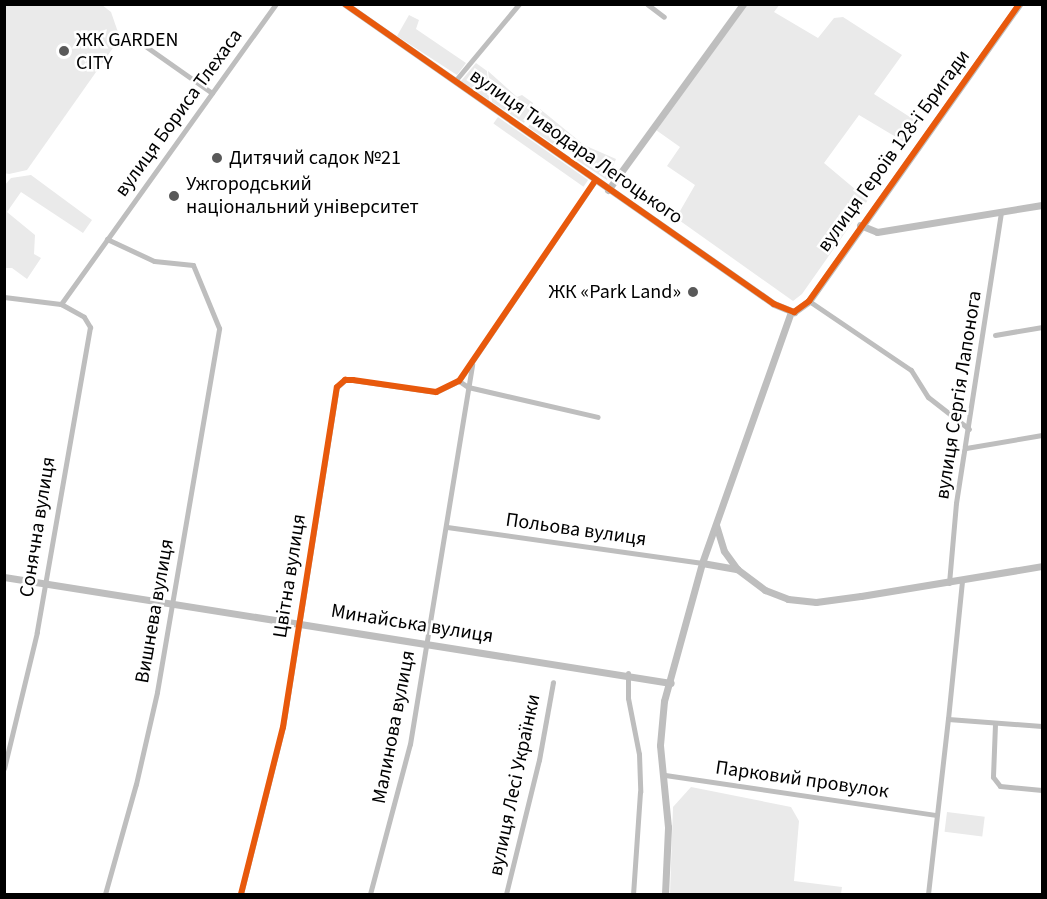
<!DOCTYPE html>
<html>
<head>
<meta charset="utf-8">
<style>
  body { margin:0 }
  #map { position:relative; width:1047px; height:899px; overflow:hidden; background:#fff; font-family:"Source Sans 3",sans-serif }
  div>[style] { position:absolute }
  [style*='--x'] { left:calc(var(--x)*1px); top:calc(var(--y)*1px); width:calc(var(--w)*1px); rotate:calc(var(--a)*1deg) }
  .green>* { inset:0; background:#eaeaea; transform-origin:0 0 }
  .minor>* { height:5px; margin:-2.5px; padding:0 2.5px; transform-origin:2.5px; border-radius:2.5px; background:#bebebe }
  .tertiary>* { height:7px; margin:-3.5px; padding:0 3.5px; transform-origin:3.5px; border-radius:3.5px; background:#bebebe }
  .cycleway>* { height:6px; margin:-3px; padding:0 3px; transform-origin:3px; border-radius:3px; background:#e8590c }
  .dots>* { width:16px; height:16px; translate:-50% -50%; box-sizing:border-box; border:3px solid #fff; border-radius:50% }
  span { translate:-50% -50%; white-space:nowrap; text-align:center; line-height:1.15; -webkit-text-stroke:5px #fff; paint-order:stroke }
  .poi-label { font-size:20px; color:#000 }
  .left { translate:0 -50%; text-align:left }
  .right { translate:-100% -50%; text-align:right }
  .street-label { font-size:20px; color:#000 }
  .frame { position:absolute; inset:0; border:6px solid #000; pointer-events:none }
</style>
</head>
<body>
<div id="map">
  <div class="green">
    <div style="clip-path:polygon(780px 4px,774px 12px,818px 38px,834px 18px,843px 17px,902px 55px,874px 94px,913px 119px,916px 131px,906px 143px,859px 115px,824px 163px,868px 200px,802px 294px,793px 301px,676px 218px,695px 185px,667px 166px,680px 147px,656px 130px,747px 5px)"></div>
    <div style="clip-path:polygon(4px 5px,102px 5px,111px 12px,120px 38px,27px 170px,9px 174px,4px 173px)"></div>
    <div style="clip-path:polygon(409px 15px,419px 20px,416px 29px,466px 63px,457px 75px,397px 36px)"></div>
    <div style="clip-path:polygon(476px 63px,487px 71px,489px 100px,461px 81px)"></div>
    <div style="clip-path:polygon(488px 71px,517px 97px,522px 95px,533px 103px,524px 123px,492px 102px)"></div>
    <div style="clip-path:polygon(540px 109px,584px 145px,616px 159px,607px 180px,572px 157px,576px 151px,558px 139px,553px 144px,528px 127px)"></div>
    <div style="left:498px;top:117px;width:110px;height:8px;rotate:35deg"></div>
    <div style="clip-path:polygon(31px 175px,92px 220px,83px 233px,21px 192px,7px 212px,35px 235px,34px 254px,41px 258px,27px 279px,12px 268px,5px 268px,4px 186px,11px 178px)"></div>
    <div style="clip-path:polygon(691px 787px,791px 807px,799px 821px,794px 881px,842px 887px,841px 894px,670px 894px,673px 807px)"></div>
    <div style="left:947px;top:812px;width:38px;height:20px;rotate:7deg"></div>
  </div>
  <div class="minor">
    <div style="--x:647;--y:4;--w:21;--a:37"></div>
    <div style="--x:131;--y:36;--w:99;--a:35.1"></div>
    <div style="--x:455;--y:81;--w:100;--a:-50.3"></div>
    <div style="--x:4;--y:297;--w:57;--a:7"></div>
    <div style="--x:61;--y:304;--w:26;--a:29"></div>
    <div style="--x:84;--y:317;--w:12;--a:59"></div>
    <div style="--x:90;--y:327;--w:310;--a:99.9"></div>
    <div style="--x:37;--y:632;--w:140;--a:103.6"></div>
    <div style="--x:809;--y:301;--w:123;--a:34.1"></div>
    <div style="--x:911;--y:370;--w:32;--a:58"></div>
    <div style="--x:928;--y:397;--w:52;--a:38"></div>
    <div style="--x:61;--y:304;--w:369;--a:-54.4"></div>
    <div style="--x:995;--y:335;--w:48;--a:-9.7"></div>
    <div style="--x:459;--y:381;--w:11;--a:34"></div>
    <div style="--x:468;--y:387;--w:133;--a:13"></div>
    <div style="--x:966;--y:448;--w:77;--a:-9.7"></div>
    <div style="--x:447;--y:527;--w:258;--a:8"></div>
    <div style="--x:962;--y:581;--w:139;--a:95.8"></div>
    <div style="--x:948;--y:719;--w:94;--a:4.3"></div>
    <div style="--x:949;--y:583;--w:80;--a:-85"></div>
    <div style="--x:956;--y:503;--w:294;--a:-81.2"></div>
    <div style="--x:628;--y:673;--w:25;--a:90"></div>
    <div style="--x:628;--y:698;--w:57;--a:78.9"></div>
    <div style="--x:639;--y:754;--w:38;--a:88"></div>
    <div style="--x:640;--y:792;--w:102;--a:93.9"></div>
    <div style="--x:995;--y:724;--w:53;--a:92.2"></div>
    <div style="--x:993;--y:777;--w:11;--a:52"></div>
    <div style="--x:1000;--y:786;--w:42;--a:5.4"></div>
    <div style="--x:665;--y:775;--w:273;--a:8.4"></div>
    <div style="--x:105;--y:894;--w:114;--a:-74.3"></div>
    <div style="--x:136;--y:784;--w:94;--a:-77.1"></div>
    <div style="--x:157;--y:692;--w:369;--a:-80.3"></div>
    <div style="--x:219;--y:328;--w:68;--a:-112.4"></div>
    <div style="--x:193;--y:265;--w:39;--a:-174"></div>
    <div style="--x:154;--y:261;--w:52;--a:-154.9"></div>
    <div style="--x:241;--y:894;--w:172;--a:-75.9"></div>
    <div style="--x:283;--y:727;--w:344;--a:-81"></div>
    <div style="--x:337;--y:387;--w:11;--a:-41"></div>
    <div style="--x:345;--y:380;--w:8;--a:0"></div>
    <div style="--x:353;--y:380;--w:84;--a:8.2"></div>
    <div style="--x:436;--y:392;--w:25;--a:-26"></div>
    <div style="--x:459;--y:381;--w:242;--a:-55.8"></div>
    <div style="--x:370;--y:894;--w:155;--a:-75.1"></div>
    <div style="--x:410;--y:744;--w:385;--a:-80.7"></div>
    <div style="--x:506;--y:894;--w:138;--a:-76.2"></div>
    <div style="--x:539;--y:760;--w:79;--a:-79.8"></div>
    <div style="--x:928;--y:894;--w:176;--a:-83.5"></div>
  </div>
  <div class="tertiary">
    <div style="--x:345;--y:4;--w:523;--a:34.97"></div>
    <div style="--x:774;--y:304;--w:22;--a:22"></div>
    <div style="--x:794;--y:312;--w:19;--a:-36"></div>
    <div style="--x:809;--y:301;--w:364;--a:-54.7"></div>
    <div style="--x:608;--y:190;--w:230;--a:-54"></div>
    <div style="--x:860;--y:225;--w:18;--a:22"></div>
    <div style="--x:877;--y:232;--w:167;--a:-9.3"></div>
    <div style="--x:716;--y:525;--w:27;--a:73"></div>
    <div style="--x:724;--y:551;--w:22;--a:54"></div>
    <div style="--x:737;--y:569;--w:35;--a:37"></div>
    <div style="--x:765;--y:590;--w:25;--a:21"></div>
    <div style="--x:788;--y:599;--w:28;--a:6"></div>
    <div style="--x:816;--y:602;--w:45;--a:-7.6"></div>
    <div style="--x:861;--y:596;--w:183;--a:-9.4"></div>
    <div style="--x:702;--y:563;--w:36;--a:10"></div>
    <div style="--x:4;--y:577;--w:675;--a:9.03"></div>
    <div style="--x:665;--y:894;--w:67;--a:-87.4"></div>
    <div style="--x:668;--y:827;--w:82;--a:-95.6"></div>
    <div style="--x:660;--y:745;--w:44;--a:-84.8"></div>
    <div style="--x:664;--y:701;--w:143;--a:-74.6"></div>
    <div style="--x:702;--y:563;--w:267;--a:-70.5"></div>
  </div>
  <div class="cycleway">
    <div style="--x:345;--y:4;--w:523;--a:34.97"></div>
    <div style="--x:774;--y:304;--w:22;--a:22"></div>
    <div style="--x:794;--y:312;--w:19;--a:-36"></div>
    <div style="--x:809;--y:301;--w:364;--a:-54.7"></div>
    <div style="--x:241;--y:894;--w:172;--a:-75.9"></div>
    <div style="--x:283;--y:727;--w:344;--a:-81"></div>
    <div style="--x:337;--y:387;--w:11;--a:-41"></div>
    <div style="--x:345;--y:380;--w:8;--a:0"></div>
    <div style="--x:353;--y:380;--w:84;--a:8.2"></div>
    <div style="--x:436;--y:392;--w:25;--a:-26"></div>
    <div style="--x:459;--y:381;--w:242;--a:-55.8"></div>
  </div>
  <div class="dots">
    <div style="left:64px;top:51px;background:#595959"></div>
    <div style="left:217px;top:158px;background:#595959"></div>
    <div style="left:174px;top:196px;background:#595959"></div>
    <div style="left:693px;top:292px;background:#595959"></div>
  </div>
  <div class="poi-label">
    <span class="left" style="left:76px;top:52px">ЖК GARDEN<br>CITY</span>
    <span class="left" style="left:229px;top:158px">Дитячий садок №21</span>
    <span class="left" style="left:186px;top:196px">Ужгородський<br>національний університет</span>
    <span class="right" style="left:681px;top:292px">ЖК «Park Land»</span>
  </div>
  <div class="street-label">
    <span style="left:179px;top:113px;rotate:-54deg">вулиця Бориса Тлехаса</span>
    <span style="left:576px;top:147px;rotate:35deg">вулиця Тиводара Легоцького</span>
    <span style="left:894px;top:151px;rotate:-54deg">вулиця Героїв 128-ї Бригади</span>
    <span style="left:959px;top:395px;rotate:-81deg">вулиця Сергія Лапонога</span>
    <span style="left:38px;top:527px;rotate:-81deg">Сонячна вулиця</span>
    <span style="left:576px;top:530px;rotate:8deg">Польова вулиця</span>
    <span style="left:290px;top:576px;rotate:-81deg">Цвітна вулиця</span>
    <span style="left:155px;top:611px;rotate:-80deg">Вишнева вулиця</span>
    <span style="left:412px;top:624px;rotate:9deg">Минайська вулиця</span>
    <span style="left:394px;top:727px;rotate:-79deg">Малинова вулиця</span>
    <span style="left:802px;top:780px;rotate:8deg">Парковий провулок</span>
    <span style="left:515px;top:785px;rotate:-78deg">вулиця Лесі Українки</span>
  </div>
  <div class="frame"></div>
</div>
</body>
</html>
